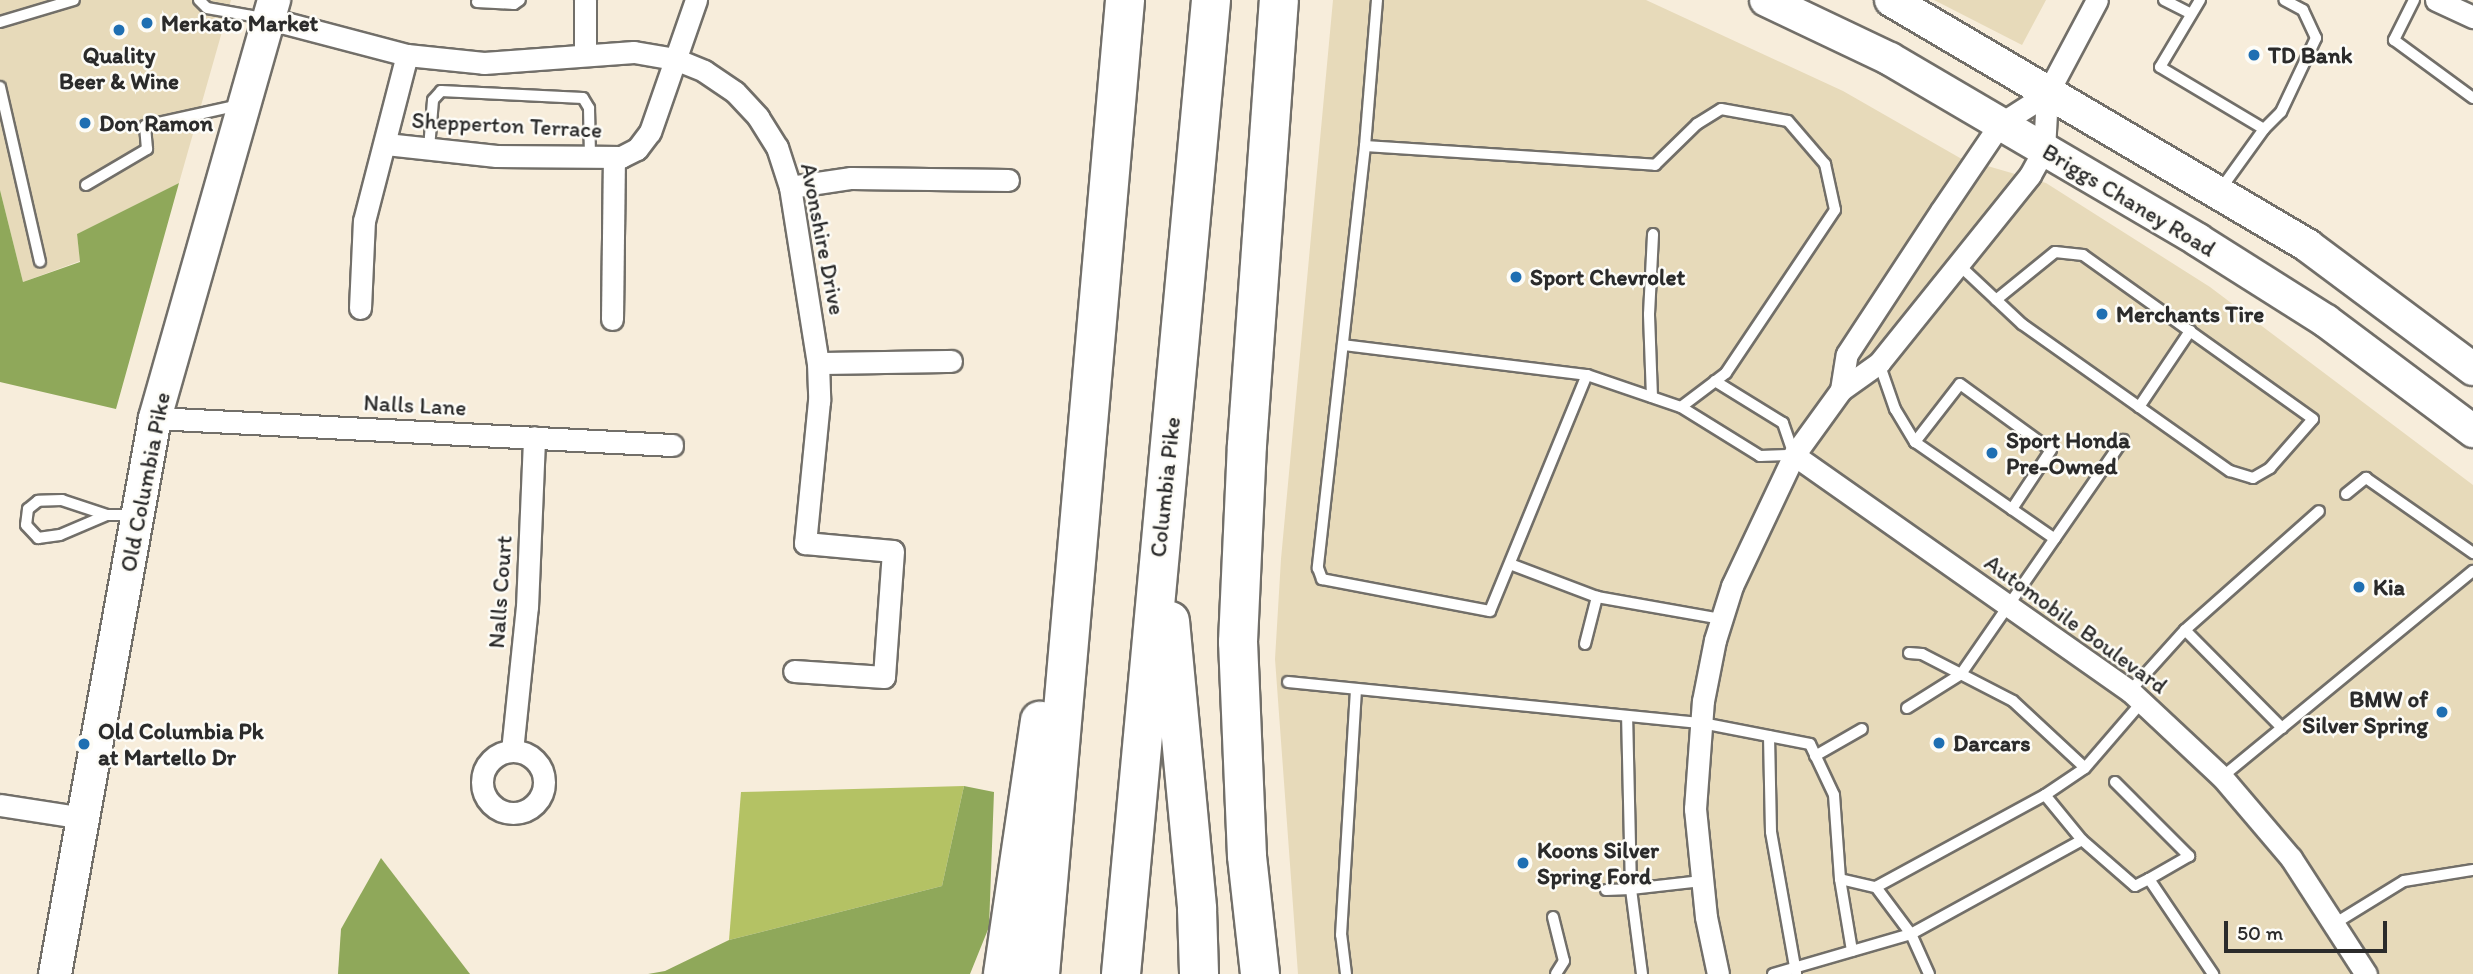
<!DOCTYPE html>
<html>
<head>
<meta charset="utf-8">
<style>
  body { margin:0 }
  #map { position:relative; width:2473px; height:974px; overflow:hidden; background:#f7eddb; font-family:Itim,sans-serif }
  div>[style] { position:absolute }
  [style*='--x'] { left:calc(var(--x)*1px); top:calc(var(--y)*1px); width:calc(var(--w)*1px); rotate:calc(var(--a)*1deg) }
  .built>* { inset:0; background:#e7daba }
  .green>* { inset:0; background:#b4c264 }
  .forest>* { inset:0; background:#8fa85a }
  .roads { filter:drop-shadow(2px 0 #726f69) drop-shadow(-2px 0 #726f69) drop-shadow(0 2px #726f69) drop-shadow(0 -2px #726f69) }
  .lane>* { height:10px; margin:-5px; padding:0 5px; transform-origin:5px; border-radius:5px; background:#fff }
  .street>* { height:21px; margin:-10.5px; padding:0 10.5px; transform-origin:10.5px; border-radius:10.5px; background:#fff }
  .street>.ring { margin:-10.5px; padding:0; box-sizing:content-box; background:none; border:21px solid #fff; border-radius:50% }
  .secondary>* { height:32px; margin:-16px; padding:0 16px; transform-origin:16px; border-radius:16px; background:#fff }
  .highway>* { height:38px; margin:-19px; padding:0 19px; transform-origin:19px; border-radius:19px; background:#fff }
  .dots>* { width:19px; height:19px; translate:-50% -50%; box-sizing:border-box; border:4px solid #fdfcf7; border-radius:50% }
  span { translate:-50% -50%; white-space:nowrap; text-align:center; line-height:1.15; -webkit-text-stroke:5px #fdfcf7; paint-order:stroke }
  .poi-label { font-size:23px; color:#2b2b2b; font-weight:700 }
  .left { translate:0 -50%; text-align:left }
  .right { translate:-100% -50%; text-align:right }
  .street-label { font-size:23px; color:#2b2b2b }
  .scale { position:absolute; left:2224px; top:921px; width:163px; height:32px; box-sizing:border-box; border:4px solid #2b2b2b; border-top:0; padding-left:9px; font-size:21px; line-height:24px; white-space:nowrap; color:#2b2b2b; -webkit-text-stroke:5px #fdfcf7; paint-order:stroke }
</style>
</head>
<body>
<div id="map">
  <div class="built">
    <div style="clip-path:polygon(0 0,231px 0,179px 183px,77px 234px,80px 261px,23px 282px,0 190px)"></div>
    <div style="clip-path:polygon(1333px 0,1646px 0,1843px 91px,1960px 158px,2046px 183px,2210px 287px,2473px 485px,2473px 974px,1298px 974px,1275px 659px,1281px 559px)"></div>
    <div style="clip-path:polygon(1934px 0,2046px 0,2022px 45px)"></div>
  </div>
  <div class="green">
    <div style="clip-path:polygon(964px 786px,942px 886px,729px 940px,741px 792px)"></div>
  </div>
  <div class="forest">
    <div style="clip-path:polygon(179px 183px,116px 409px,0 382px,0 190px,23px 282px,80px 262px,77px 234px)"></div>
    <div style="clip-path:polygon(964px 786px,994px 792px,989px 927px,970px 974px,648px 974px,665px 971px,729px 940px,942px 886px)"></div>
    <div style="clip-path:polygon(381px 858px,470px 974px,338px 974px,341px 929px)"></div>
  </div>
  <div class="roads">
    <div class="lane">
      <div style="--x:199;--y:0;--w:11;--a:45"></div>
      <div style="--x:207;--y:8;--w:58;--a:10"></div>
      <div style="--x:1377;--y:0;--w:146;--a:94.7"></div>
      <div style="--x:1365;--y:146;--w:291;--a:3.7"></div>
      <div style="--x:1655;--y:165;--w:59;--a:-44.3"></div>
      <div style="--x:1697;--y:124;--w:28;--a:-32"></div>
      <div style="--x:1721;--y:109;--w:68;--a:10.2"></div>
      <div style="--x:1788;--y:121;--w:57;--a:49.3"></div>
      <div style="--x:1825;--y:164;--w:47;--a:77.7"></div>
      <div style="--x:1835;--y:210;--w:196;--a:123.8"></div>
      <div style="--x:1726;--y:373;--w:56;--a:142.9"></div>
      <div style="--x:2164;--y:0;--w:30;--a:27"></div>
      <div style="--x:2200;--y:0;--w:78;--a:120.8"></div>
      <div style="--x:2160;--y:67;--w:121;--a:30.8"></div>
      <div style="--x:2264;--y:129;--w:75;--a:125.8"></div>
      <div style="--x:2414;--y:0;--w:45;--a:116.6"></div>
      <div style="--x:2394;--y:40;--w:98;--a:36.3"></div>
      <div style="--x:477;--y:2;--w:37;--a:3"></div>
      <div style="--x:514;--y:4;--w:7;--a:-34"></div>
      <div style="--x:0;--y:22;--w:77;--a:-16.6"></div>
      <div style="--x:0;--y:87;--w:179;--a:77.1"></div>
      <div style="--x:2264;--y:129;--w:24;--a:-45"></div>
      <div style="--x:2281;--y:112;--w:82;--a:-64.7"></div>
      <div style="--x:2316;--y:38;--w:31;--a:-115"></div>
      <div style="--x:2303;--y:10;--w:21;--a:-152"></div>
      <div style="--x:1365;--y:146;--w:425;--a:96.4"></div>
      <div style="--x:1318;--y:568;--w:12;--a:70"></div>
      <div style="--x:1322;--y:579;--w:171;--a:10.8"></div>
      <div style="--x:1490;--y:611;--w:255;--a:-67.7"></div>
      <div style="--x:429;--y:148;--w:48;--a:-85.2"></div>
      <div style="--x:433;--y:100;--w:12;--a:-48"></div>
      <div style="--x:441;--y:91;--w:142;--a:2.8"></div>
      <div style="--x:583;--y:98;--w:12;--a:59"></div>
      <div style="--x:589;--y:108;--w:49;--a:88.8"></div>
      <div style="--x:86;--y:185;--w:71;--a:-30.5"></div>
      <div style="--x:147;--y:149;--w:23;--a:-95"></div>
      <div style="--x:145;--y:126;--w:96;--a:-12.6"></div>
      <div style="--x:1958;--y:264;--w:88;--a:43.2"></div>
      <div style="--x:2022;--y:324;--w:255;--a:35.3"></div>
      <div style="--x:2230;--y:471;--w:24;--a:17"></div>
      <div style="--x:2253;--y:478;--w:20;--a:-30"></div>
      <div style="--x:2270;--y:468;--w:65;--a:-48.7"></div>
      <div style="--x:2313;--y:419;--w:282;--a:-144.5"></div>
      <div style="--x:2083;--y:255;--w:28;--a:-174"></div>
      <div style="--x:2055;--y:252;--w:76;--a:140.9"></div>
      <div style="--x:1343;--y:345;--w:246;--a:7"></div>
      <div style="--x:1587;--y:375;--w:99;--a:18.8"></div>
      <div style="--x:1681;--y:407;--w:93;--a:31.8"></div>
      <div style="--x:1760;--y:456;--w:34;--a:-2"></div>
      <div style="--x:1794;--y:455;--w:34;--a:-109"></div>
      <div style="--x:1783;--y:423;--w:80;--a:-148.3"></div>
      <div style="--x:1879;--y:363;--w:49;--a:70.8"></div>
      <div style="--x:1895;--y:409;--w:39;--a:59"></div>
      <div style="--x:1915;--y:442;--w:170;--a:34.7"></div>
      <div style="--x:1652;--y:397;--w:83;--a:-92.1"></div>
      <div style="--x:1649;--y:314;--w:80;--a:-87.1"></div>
      <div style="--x:2139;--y:407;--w:92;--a:-56.1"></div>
      <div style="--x:1915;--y:442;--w:73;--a:-52.2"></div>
      <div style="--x:1960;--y:384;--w:112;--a:36"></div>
      <div style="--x:2051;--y:450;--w:71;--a:123.5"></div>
      <div style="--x:2346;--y:494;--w:26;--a:-39"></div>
      <div style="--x:2366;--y:478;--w:131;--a:35"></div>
      <div style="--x:107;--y:515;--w:47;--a:-161.6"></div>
      <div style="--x:62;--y:500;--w:24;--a:178"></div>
      <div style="--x:38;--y:501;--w:13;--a:141"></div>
      <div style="--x:28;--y:509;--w:16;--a:97"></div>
      <div style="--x:26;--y:525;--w:18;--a:47"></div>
      <div style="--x:38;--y:538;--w:22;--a:-8"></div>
      <div style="--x:60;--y:535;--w:51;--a:-23.1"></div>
      <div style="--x:107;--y:515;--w:28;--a:0"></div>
      <div style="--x:1510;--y:564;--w:93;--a:20.8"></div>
      <div style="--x:1597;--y:597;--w:127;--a:10"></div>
      <div style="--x:2185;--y:630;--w:138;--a:45.3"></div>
      <div style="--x:1585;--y:644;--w:49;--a:-75.7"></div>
      <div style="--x:1909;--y:653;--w:13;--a:4"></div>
      <div style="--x:1922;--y:654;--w:102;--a:27.3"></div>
      <div style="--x:2013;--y:701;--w:98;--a:42.9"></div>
      <div style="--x:1288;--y:682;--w:416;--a:5.7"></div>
      <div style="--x:1702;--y:723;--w:110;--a:11"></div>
      <div style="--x:1810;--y:744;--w:56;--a:64.8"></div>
      <div style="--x:1834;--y:795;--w:84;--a:85.9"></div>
      <div style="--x:1840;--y:879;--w:73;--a:80.5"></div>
      <div style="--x:2130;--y:691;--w:82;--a:-48"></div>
      <div style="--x:2185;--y:630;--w:179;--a:-41.6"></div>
      <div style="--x:1907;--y:708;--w:64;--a:-32.2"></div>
      <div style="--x:1961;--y:674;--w:285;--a:-55.3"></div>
      <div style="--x:1769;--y:736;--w:96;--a:88.8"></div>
      <div style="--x:1771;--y:832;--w:143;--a:79.9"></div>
      <div style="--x:1815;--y:756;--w:54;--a:-29.9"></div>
      <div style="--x:2222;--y:777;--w:325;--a:-39.4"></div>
      <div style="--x:2115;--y:782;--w:105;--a:45"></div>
      <div style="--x:2189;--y:856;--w:46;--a:150.1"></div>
      <div style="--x:2149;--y:879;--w:115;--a:56"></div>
      <div style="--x:2045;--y:795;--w:48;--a:-34"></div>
      <div style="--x:2085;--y:768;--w:87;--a:-49.2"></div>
      <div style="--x:1840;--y:879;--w:37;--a:13"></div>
      <div style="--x:1606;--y:890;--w:25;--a:-2"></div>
      <div style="--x:1631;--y:889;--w:173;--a:-91.3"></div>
      <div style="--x:1553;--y:917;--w:45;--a:76"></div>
      <div style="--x:1564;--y:961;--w:15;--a:122"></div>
      <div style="--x:2334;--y:924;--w:82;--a:-31.6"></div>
      <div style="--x:2404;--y:881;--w:70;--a:-9.1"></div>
      <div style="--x:1346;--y:974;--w:39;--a:-97"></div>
      <div style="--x:1341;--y:935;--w:246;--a:-86.5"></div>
      <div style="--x:1642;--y:974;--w:86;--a:-97.4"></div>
      <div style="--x:1631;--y:889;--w:71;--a:-6.4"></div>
      <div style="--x:1773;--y:974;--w:144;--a:-16.2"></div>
      <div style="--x:1911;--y:934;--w:195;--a:-28.8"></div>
      <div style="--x:1929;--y:974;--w:44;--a:-114.2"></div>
      <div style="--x:1911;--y:934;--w:59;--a:-126.7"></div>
      <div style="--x:1876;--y:887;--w:192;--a:-28.6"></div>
      <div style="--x:2045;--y:795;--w:58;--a:50.6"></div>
      <div style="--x:2082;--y:840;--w:70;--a:41"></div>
      <div style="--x:2135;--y:886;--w:16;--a:-27"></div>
    </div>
    <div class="street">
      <div style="--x:2436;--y:0;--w:41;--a:24.7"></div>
      <div style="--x:270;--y:19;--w:142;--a:14.7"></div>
      <div style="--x:407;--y:55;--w:77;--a:5.9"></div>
      <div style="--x:484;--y:63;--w:150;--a:-4.2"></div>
      <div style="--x:634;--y:52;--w:42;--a:9.7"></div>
      <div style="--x:675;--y:59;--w:31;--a:22"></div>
      <div style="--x:704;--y:71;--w:37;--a:34"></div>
      <div style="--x:735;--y:92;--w:34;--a:47"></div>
      <div style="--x:758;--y:117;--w:36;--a:58"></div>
      <div style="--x:777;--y:147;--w:42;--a:72"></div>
      <div style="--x:790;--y:187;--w:178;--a:81"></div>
      <div style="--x:818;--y:363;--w:38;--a:88"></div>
      <div style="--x:819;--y:401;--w:143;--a:95.6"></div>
      <div style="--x:805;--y:543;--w:88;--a:5.2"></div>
      <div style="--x:893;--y:551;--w:126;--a:94.1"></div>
      <div style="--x:884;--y:677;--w:90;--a:-176.2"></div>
      <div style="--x:585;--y:53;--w:53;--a:-90"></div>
      <div style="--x:386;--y:144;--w:111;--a:6.2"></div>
      <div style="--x:496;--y:156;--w:125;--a:0.5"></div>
      <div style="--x:621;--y:157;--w:18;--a:-27"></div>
      <div style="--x:637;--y:149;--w:21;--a:-53"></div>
      <div style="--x:650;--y:132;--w:140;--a:-70.8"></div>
      <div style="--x:790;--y:187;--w:62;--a:-8.4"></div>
      <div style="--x:851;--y:178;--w:157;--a:0.7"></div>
      <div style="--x:360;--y:308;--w:87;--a:-87.4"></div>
      <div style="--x:364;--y:221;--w:171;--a:-75.5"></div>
      <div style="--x:612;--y:319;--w:162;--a:-89.3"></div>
      <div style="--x:818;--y:363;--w:133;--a:-0.9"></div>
      <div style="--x:1841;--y:390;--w:36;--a:-81"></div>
      <div style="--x:1847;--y:354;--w:171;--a:-56.7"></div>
      <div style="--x:1941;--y:211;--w:105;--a:-55.9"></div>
      <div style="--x:2000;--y:124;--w:56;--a:-32.6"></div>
      <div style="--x:2047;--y:94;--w:106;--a:-62"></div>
      <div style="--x:155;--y:418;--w:518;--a:2.99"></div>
      <div style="--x:1794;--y:455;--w:80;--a:-54.1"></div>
      <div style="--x:1841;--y:390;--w:47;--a:-35.4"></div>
      <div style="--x:1879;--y:363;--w:241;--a:-51.2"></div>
      <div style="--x:2030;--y:175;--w:29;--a:-61"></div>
      <div style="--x:2044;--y:150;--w:56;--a:-86.9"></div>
      <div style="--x:512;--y:751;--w:145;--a:-84.1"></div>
      <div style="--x:527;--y:607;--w:170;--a:-87.6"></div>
      <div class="ring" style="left:482px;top:751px;width:41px;height:41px"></div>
      <div style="--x:0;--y:805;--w:85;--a:8.8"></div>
      <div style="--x:1718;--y:974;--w:58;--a:-101.9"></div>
      <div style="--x:1706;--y:917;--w:109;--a:-95.8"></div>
      <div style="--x:1695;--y:809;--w:108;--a:-85.8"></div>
      <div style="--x:1703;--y:701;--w:62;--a:-78.9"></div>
      <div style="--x:1715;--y:640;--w:57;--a:-72.5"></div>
      <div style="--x:1732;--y:586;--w:145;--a:-64.7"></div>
      <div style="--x:1794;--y:455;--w:411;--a:35.1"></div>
      <div style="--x:2130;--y:691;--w:126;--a:43.1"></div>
      <div style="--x:2222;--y:777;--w:106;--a:49.6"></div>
      <div style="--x:2291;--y:858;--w:138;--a:57.1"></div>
    </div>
    <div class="secondary">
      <div style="--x:1766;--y:0;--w:137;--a:25.4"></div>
      <div style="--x:1890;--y:59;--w:357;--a:30.4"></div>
      <div style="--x:2198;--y:240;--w:151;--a:32.3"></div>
      <div style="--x:2326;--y:321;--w:184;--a:36.8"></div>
      <div style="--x:1891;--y:0;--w:484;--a:30.5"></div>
      <div style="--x:2308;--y:246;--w:206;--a:36.7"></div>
      <div style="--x:55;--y:974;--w:565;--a:-79.8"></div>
      <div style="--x:155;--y:418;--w:435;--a:-74.1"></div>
    </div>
    <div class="highway">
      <div style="--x:1170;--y:621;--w:289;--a:84.6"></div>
      <div style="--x:1197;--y:909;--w:65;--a:88.2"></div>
      <div style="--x:1003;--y:974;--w:256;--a:-81.7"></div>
      <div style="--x:1040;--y:974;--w:978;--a:-85.01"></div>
      <div style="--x:1121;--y:974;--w:978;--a:-84.72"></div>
      <div style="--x:1260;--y:974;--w:119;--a:-96.3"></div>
      <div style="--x:1247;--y:856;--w:214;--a:-92.4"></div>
      <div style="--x:1238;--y:642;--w:197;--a:-87.4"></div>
      <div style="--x:1247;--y:445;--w:446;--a:-85.9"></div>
    </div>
  </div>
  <div class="dots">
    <div style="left:147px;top:23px;background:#1f6fb2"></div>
    <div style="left:119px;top:30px;background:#1f6fb2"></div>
    <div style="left:2254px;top:55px;background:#1f6fb2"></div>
    <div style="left:85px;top:123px;background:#1f6fb2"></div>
    <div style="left:1516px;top:277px;background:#1f6fb2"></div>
    <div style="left:2102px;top:314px;background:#1f6fb2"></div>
    <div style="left:1992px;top:453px;background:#1f6fb2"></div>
    <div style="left:2359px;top:587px;background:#1f6fb2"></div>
    <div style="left:2442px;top:712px;background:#1f6fb2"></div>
    <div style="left:1939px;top:743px;background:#1f6fb2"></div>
    <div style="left:84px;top:744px;background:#1f6fb2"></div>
    <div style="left:1523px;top:863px;background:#1f6fb2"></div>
  </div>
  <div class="poi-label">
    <span class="left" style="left:161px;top:23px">Merkato Market</span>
    <span style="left:119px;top:68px">Quality<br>Beer &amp; Wine</span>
    <span class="left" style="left:2268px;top:55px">TD Bank</span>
    <span class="left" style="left:99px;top:123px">Don Ramon</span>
    <span class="left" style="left:1530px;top:277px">Sport Chevrolet</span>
    <span class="left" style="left:2116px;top:314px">Merchants Tire</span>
    <span class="left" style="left:2006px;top:453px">Sport Honda<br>Pre-Owned</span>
    <span class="left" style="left:2373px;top:587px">Kia</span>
    <span class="right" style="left:2428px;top:712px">BMW of<br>Silver Spring</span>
    <span class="left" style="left:98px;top:744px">Old Columbia Pk<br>at Martello Dr</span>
    <span class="left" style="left:1953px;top:743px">Darcars</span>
    <span class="left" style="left:1537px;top:863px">Koons Silver<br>Spring Ford</span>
  </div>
  <div class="street-label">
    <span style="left:507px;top:125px;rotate:3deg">Shepperton Terrace</span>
    <span style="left:2129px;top:200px;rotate:31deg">Briggs Chaney Road</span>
    <span style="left:823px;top:239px;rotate:79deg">Avonshire Drive</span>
    <span style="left:415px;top:405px;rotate:3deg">Nalls Lane</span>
    <span style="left:145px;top:482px;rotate:-79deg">Old Columbia Pike</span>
    <span style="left:1165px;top:487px;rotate:-84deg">Columbia Pike</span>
    <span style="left:500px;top:592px;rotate:-86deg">Nalls Court</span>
    <span style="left:2076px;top:624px;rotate:36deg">Automobile Boulevard</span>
  </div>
  <div class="scale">50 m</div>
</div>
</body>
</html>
